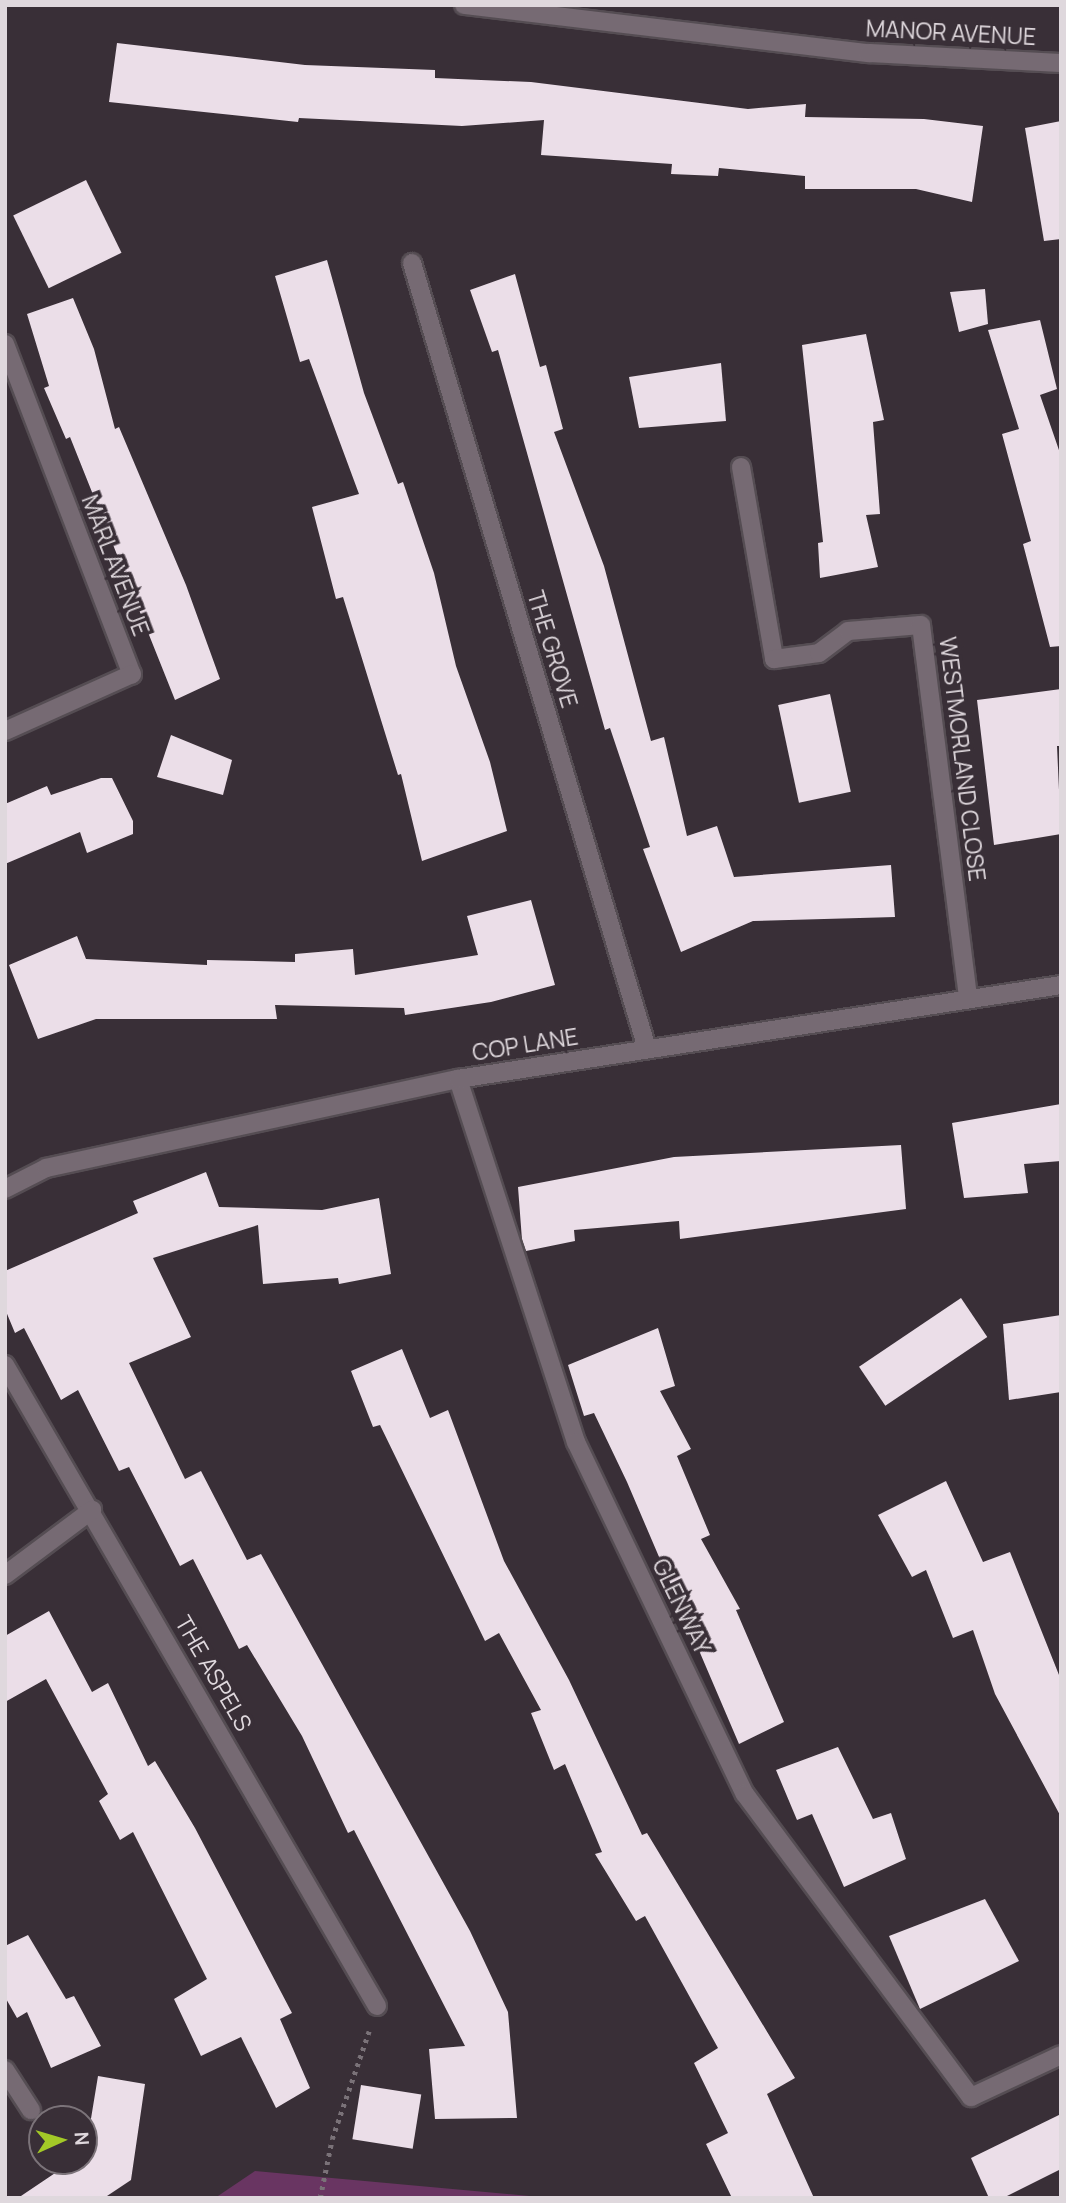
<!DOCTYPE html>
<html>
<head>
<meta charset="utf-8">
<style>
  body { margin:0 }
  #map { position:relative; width:1066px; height:2203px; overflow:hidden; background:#392f37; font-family:Manrope,sans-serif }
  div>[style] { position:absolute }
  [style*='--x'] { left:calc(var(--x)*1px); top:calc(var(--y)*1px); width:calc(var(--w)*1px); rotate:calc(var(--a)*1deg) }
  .green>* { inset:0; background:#693562 }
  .building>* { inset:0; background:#ebdee8; transform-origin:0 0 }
  .path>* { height:4.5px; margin-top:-2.25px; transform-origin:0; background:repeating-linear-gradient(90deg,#7a7278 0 3.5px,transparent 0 8.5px) }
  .roads { filter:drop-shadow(2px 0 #554d53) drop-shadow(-2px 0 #554d53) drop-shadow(0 2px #554d53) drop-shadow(0 -2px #554d53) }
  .minor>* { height:18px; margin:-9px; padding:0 9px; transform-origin:9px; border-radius:9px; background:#766a73 }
  .tertiary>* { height:18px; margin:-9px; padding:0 9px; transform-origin:9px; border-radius:9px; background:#766a73 }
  span { translate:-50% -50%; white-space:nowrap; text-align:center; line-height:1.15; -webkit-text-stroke:7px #392f37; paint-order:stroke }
  .street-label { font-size:23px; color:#dfd8dd }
  .frame { position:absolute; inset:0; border:7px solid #dfd8dd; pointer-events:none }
  .north { position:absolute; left:28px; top:2105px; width:70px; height:70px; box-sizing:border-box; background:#392f37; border:2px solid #7b7379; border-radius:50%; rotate:86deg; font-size:19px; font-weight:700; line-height:28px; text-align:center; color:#dfd8dd }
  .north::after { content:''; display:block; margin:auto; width:24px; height:32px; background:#a3c927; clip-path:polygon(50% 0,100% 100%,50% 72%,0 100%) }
</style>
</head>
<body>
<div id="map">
  <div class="green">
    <div style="clip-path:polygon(255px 2171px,551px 2198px,215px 2198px)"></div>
  </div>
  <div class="building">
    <div style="clip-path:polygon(117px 43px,305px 65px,435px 70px,435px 78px,531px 82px,748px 109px,806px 104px,805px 117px,924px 119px,983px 126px,972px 202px,916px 189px,805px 189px,805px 176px,719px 168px,718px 176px,671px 174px,672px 164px,541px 155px,544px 120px,462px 126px,299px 118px,298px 122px,109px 102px)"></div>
    <div style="clip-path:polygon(1061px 121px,1061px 239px,1044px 241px,1025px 128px)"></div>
    <div style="left:86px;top:180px;width:81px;height:81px;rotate:64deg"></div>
    <div style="clip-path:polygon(327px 260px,364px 393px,398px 484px,403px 482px,434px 573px,456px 666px,490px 762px,507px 831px,422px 861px,401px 774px,398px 775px,343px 597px,336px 599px,312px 507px,359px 494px,309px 359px,300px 362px,275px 276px)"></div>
    <div style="clip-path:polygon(515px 274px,540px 367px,546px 365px,563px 429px,554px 432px,604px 566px,651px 741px,664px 737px,687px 836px,717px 826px,734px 877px,891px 865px,895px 917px,753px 921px,681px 952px,643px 849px,650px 847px,610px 728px,605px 730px,498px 350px,492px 352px,470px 290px)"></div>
    <div style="clip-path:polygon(985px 289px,988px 324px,959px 332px,950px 292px)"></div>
    <div style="clip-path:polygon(73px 298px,94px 349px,115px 429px,119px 427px,186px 585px,220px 679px,175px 700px,70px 437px,66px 439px,44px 388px,49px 386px,27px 314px)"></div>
    <div style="clip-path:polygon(1040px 320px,1057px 389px,1040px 395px,1061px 456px,1061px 646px,1050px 647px,1023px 544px,1031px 541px,1002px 434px,1019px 429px,988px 330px)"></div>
    <div style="clip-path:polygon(866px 334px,884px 420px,873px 422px,880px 514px,866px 515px,878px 567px,820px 578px,818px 543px,823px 542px,802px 345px)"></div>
    <div style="clip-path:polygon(721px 363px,726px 421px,639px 428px,629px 377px)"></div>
    <div style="clip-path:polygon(1061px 689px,1061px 746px,1057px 746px,1061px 834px,994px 845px,977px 700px)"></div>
    <div style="left:830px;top:694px;width:100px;height:53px;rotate:78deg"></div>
    <div style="clip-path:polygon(171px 735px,232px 760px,223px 795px,157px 777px)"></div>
    <div style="clip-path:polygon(101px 778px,112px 778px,133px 821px,133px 834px,87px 853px,80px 832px,5px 864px,5px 804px,47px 786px,51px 795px)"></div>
    <div style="clip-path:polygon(531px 900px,555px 985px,491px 1002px,405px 1015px,404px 1008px,275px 1005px,277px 1019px,96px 1019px,38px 1039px,9px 965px,77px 936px,86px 959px,207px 965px,207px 960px,295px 962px,295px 954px,353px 949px,355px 975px,478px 955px,467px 916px)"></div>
    <div style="clip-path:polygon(1061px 1104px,1061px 1161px,1024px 1164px,1028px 1193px,964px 1198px,952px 1123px)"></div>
    <div style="clip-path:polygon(901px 1145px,906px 1209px,680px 1239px,679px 1221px,574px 1230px,575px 1241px,526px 1251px,522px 1240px,518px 1187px,674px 1157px)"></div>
    <div style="clip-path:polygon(206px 1172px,219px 1207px,322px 1210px,379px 1198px,391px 1274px,339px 1284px,338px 1278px,263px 1284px,258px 1225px,153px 1258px,191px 1337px,129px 1363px,185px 1479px,201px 1471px,247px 1560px,261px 1554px,470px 1931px,508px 2012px,517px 2118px,435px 2119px,429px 2049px,465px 2046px,354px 1830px,348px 1833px,302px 1736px,247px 1645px,239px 1649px,193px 1559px,180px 1566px,129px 1467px,119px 1471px,78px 1390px,61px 1400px,24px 1328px,15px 1333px,5px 1309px,5px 1271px,138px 1213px,133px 1201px)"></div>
    <div style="left:961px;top:1298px;width:47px;height:123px;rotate:56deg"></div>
    <div style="clip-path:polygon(1061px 1315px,1061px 1392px,1009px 1400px,1003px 1324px)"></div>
    <div style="clip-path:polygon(658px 1328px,675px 1386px,660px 1391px,691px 1449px,677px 1456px,710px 1535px,701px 1539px,740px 1609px,736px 1610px,784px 1722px,739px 1744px,627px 1482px,594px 1413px,584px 1416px,568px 1365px)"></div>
    <div style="clip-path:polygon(402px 1349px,430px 1418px,448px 1410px,504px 1561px,569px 1680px,642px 1835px,647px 1833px,795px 2078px,767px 2094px,814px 2198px,732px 2198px,706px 2144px,728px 2133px,694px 2063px,718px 2048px,645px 1916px,636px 1921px,595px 1854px,602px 1852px,565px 1764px,554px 1770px,531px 1713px,541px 1710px,499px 1633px,485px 1641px,380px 1425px,373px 1427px,351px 1371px)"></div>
    <div style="clip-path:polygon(946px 1481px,983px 1562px,1010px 1552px,1061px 1680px,1061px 1817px,995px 1694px,973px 1630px,953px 1638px,926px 1570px,912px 1577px,878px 1515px)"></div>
    <div style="clip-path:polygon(49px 1611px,92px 1692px,108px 1683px,148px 1766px,155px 1761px,195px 1828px,292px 2013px,280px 2019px,310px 2088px,276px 2108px,241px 2037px,201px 2056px,174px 1999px,207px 1979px,133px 1832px,120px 1840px,99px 1801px,108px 1794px,46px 1679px,5px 1702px,5px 1636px)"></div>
    <div style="clip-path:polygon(838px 1747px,873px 1819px,891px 1813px,906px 1859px,844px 1887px,812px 1814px,797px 1820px,776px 1770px)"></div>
    <div style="clip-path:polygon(985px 1899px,1019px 1961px,920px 2009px,889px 1936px)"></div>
    <div style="clip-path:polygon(28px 1935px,66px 1999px,74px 1996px,101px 2046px,51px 2068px,27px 2012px,17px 2018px,5px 1997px,5px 1946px)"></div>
    <div style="clip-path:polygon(98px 2076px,145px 2084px,131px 2180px,104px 2198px,18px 2198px,73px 2161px,84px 2161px)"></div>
    <div style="left:361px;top:2085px;width:61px;height:55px;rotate:9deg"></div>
    <div style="clip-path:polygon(1061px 2114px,1061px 2169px,1003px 2198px,989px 2198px,971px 2158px)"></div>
  </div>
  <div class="path">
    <div style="--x:320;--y:2198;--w:60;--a:-78.5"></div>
    <div style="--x:332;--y:2139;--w:114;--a:-71.1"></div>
  </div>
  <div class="roads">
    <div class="minor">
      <div style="--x:464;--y:5;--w:408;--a:6.8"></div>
      <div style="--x:869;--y:53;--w:192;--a:3"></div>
      <div style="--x:412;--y:263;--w:820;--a:73.35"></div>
      <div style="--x:5;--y:344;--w:354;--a:69"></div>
      <div style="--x:132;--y:674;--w:139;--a:155.8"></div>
      <div style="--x:741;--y:467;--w:195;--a:80.2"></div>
      <div style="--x:774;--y:659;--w:45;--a:-7.6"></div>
      <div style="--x:819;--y:653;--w:36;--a:-37"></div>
      <div style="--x:848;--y:631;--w:73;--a:-4.7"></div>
      <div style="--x:921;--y:625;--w:375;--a:82.8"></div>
      <div style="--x:458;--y:1079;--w:382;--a:72"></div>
      <div style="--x:576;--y:1442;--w:390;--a:64.4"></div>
      <div style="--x:745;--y:1794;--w:378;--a:53.3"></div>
      <div style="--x:971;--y:2097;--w:99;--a:-25"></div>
      <div style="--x:5;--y:1365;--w:741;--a:59.87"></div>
      <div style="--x:5;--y:1575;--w:109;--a:-36.8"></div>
      <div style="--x:5;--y:2070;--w:48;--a:57"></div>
    </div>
    <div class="tertiary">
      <div style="--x:5;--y:1189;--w:46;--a:-27.1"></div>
      <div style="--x:46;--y:1168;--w:422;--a:-12.2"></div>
      <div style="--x:458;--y:1079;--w:610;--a:-8.86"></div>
    </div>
  </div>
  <div class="street-label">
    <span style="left:951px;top:32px;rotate:3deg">MANOR AVENUE</span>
    <span style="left:116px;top:565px;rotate:69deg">MARL AVENUE</span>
    <span style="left:553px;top:649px;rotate:73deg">THE GROVE</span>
    <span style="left:963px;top:759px;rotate:83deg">WESTMORLAND CLOSE</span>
    <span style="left:525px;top:1044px;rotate:-9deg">COP LANE</span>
    <span style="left:682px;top:1606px;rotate:64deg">GLENWAY</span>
    <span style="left:214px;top:1673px;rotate:60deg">THE ASPELS</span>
  </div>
  <div class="frame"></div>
  <div class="north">N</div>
</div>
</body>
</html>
